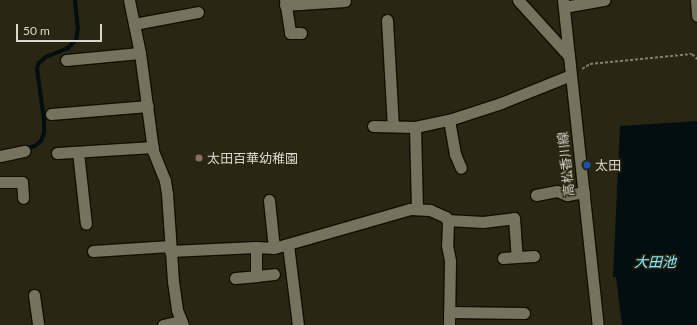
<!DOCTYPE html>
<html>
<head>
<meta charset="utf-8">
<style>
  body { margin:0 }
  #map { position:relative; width:697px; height:325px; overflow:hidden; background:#292613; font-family:Lato,"Noto Sans JP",sans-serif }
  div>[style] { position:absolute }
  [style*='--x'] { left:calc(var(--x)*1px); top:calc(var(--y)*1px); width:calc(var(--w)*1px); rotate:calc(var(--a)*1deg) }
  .water>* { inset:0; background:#030e10 }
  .stream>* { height:3.5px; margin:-1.75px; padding:0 1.75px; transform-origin:1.75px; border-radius:1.75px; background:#030e10 }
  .path>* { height:2px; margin-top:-1px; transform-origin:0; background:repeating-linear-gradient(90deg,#827f70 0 3px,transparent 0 5px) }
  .roads { filter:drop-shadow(1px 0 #120f01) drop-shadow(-1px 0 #120f01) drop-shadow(0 1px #120f01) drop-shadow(0 -1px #120f01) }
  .minor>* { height:11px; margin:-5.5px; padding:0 5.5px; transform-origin:5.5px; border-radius:5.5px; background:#75725d }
  .secondary>* { height:11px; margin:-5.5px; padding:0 5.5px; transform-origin:5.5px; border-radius:5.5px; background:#75725d }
  .dots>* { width:11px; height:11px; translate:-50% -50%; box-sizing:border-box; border:2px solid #292613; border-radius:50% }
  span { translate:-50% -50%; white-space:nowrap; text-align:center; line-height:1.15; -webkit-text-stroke:3px #292613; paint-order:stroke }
  .poi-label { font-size:13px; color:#dad8cd }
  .left { translate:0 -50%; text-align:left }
  .street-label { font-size:13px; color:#dad8cd }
  .water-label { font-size:14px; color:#81ebfe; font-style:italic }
  .scale { position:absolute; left:16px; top:24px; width:86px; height:18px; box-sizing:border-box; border:2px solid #dad8cd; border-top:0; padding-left:5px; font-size:12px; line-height:14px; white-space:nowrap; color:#dad8cd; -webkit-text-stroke:3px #292613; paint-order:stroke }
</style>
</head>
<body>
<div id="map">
  <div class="water">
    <div style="clip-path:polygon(697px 121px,697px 325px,622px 325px,616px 277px,613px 277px,620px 126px)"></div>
  </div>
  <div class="stream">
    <div style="--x:25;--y:149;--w:10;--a:-17"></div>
    <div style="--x:35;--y:146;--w:8;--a:-40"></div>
    <div style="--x:41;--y:141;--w:9;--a:-69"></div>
    <div style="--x:44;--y:133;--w:13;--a:-90"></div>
    <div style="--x:44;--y:120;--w:51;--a:-97.8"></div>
    <div style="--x:37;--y:69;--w:6;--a:-72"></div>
    <div style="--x:39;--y:63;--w:9;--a:-41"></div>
    <div style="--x:46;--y:57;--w:24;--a:-22"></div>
    <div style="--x:68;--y:48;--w:11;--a:-45"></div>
    <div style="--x:76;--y:40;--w:11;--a:-80"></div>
    <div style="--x:78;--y:29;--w:29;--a:-96"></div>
  </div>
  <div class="path">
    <div style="--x:582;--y:69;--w:9;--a:-32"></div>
    <div style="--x:590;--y:64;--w:102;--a:-5.6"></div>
    <div style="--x:692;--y:54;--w:7;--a:45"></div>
  </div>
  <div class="roads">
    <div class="minor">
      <div style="--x:129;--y:0;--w:54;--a:78.3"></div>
      <div style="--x:140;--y:53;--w:99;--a:82.4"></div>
      <div style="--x:153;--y:151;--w:32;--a:68"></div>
      <div style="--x:165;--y:181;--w:12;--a:81"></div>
      <div style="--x:167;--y:193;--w:88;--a:86.1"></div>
      <div style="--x:173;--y:281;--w:29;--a:82"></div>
      <div style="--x:177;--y:310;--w:16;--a:68"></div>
      <div style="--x:285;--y:0;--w:33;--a:81"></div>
      <div style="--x:290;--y:33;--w:11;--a:0"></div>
      <div style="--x:696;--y:0;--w:16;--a:86"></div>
      <div style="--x:285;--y:5;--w:60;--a:-3.8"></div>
      <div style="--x:564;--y:7;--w:41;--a:-9.9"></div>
      <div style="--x:387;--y:20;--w:106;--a:86.8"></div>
      <div style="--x:134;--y:24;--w:65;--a:-10.6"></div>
      <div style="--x:66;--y:60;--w:74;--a:-5.4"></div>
      <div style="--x:51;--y:114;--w:97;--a:-4.7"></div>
      <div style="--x:449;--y:120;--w:35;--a:80"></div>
      <div style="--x:455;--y:154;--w:15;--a:67"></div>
      <div style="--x:373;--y:126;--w:42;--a:1.4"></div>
      <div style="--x:415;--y:127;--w:35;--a:-12"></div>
      <div style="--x:449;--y:120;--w:55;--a:-18.1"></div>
      <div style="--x:501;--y:103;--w:75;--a:-21.8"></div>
      <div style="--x:415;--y:127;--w:82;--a:88.6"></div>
      <div style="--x:78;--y:152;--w:72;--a:83.7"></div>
      <div style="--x:57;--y:153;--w:96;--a:-3.6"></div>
      <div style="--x:0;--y:156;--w:25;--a:-12"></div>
      <div style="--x:0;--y:182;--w:22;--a:0"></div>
      <div style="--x:22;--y:182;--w:16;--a:86"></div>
      <div style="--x:536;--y:195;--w:21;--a:-11"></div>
      <div style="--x:557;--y:191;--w:11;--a:22"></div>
      <div style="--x:567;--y:195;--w:17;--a:-10"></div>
      <div style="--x:269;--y:200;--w:48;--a:84.1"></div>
      <div style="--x:447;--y:220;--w:36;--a:3"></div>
      <div style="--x:483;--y:222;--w:31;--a:-7"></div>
      <div style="--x:514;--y:218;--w:39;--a:86"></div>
      <div style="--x:517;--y:257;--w:17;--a:-3"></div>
      <div style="--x:288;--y:245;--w:81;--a:82.9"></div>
      <div style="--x:93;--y:251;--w:77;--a:-3.7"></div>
      <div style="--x:170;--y:251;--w:86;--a:-2.7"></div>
      <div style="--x:256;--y:247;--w:18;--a:3"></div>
      <div style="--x:274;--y:248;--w:141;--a:-16"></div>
      <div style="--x:410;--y:209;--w:20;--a:3"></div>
      <div style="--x:430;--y:210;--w:17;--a:24"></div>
      <div style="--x:446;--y:217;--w:5;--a:68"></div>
      <div style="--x:448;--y:222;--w:23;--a:92"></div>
      <div style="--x:447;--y:245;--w:16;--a:79"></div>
      <div style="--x:450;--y:261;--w:64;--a:90.9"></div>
      <div style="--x:503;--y:258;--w:14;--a:-4"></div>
      <div style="--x:256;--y:276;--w:18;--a:-6"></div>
      <div style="--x:235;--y:278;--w:21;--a:-5"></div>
      <div style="--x:256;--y:276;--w:29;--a:-90"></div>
      <div style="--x:34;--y:295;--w:30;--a:82"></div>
      <div style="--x:449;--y:312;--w:75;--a:0.8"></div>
      <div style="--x:163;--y:325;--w:18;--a:-13"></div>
    </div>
    <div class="secondary">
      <div style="--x:518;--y:0;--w:76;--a:47.7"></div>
      <div style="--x:563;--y:0;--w:327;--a:83.9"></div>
    </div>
  </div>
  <div class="dots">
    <div style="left:199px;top:158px;background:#8d6e63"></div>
    <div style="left:587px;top:165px;background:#1a4fb4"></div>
  </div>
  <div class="poi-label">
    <span class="left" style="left:207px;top:158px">太田百華幼稚園</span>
    <span class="left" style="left:595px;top:165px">太田</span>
  </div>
  <div class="street-label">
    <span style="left:566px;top:164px;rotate:-96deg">高松香川線</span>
  </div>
  <div class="water-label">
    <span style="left:655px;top:262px">大田池</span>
  </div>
  <div class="scale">50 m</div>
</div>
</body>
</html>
